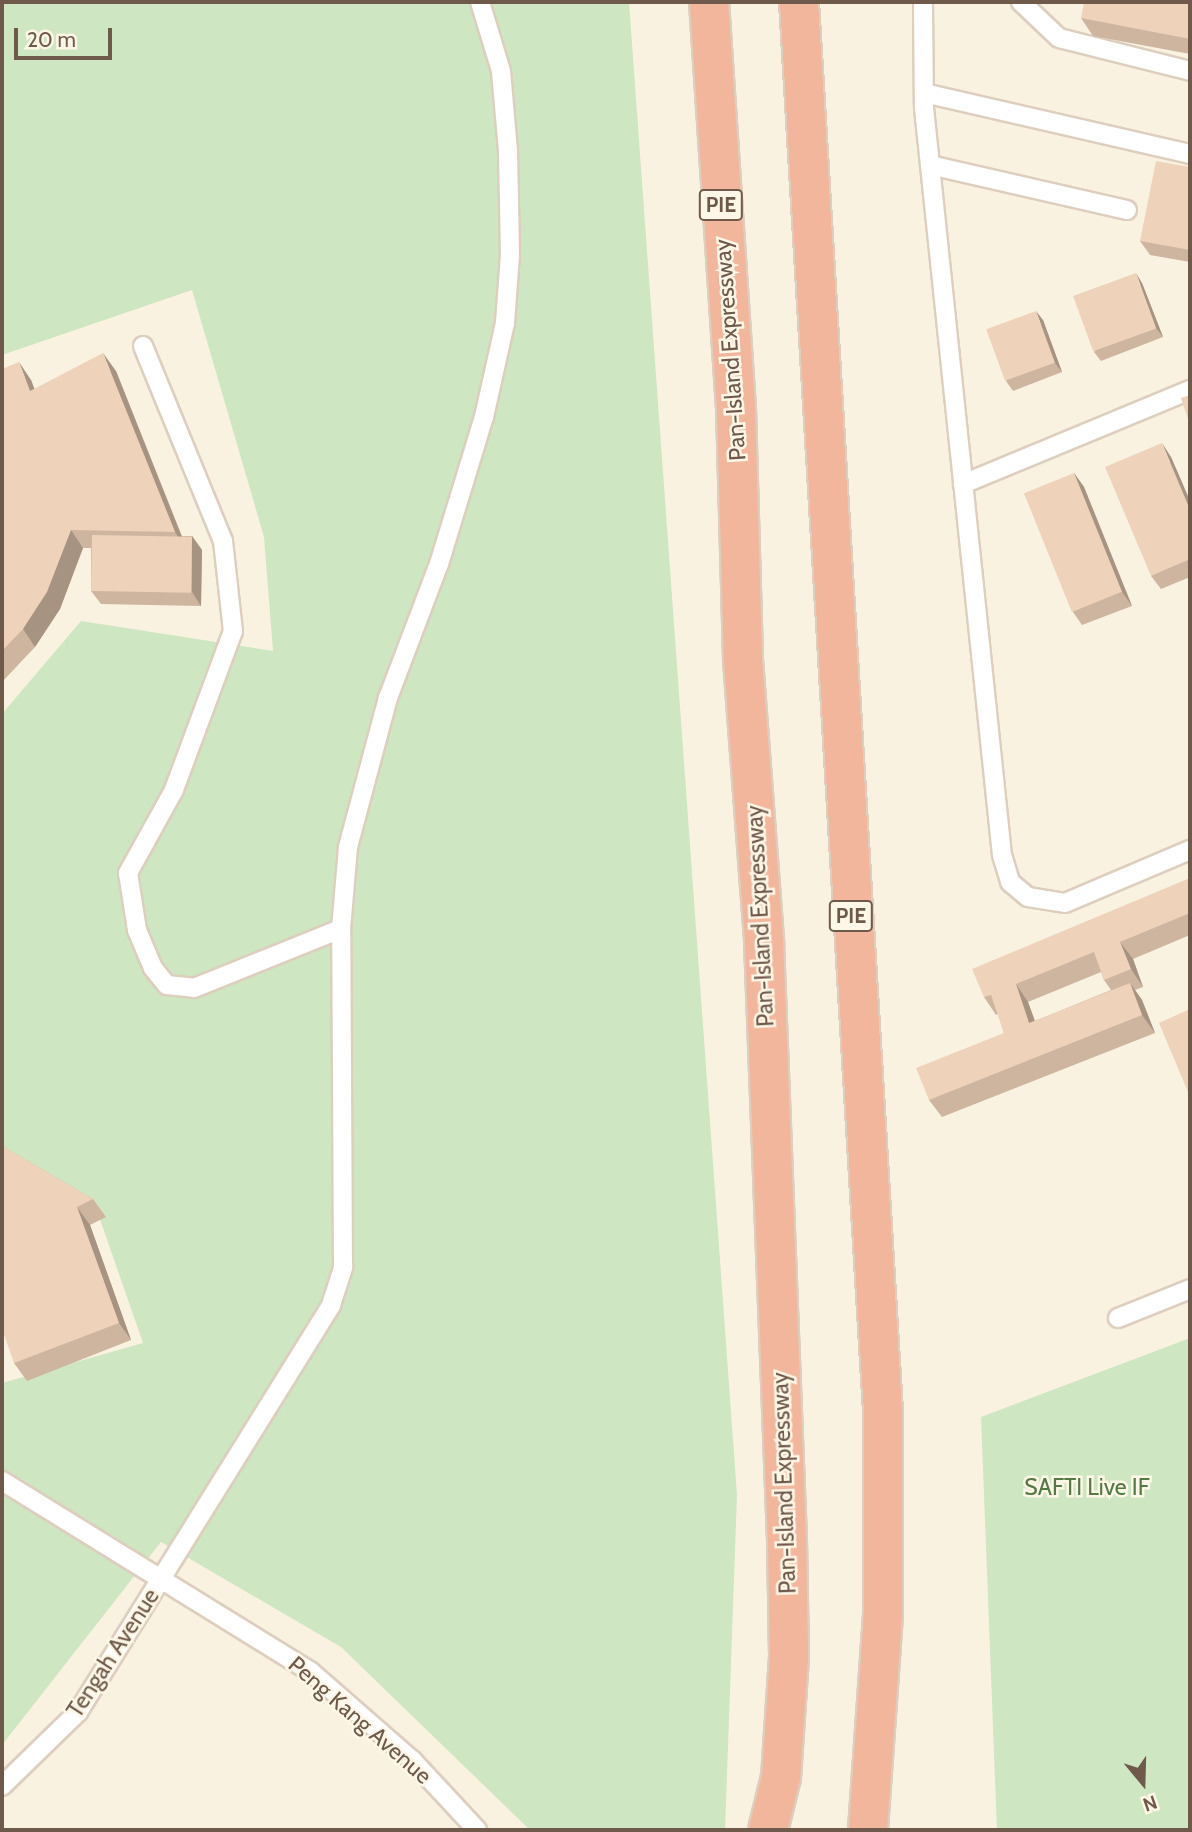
<!DOCTYPE html>
<html>
<head>
<meta charset="utf-8">
<style>
  body { margin:0 }
  #map { position:relative; width:1192px; height:1832px; overflow:hidden; background:#faf2e1; font-family:Cabin,sans-serif }
  div>[style] { position:absolute }
  [style*='--x'] { left:calc(var(--x)*1px); top:calc(var(--y)*1px); width:calc(var(--w)*1px); rotate:calc(var(--a)*1deg) }
  .green>* { inset:0; background:#cee6c1 }
  .roads { filter:drop-shadow(2px 0 #ddcebe) drop-shadow(-2px 0 #ddcebe) drop-shadow(0 2px #ddcebe) drop-shadow(0 -2px #ddcebe) }
  .lane>* { height:18px; margin:-9px; padding:0 9px; transform-origin:9px; border-radius:9px; background:#fff }
  .highway>* { height:38px; margin:-19px; padding:0 19px; transform-origin:19px; border-radius:19px; background:#f1b69b }
  .wall>* { inset:0; background:#cdb5a0 }
  .shaded-wall>* { inset:0; background:#a79382 }
  .building>* { inset:0; background:#eed2ba; transform-origin:0 0 }
  span { translate:-50% -50%; white-space:nowrap; text-align:center; line-height:1.15; -webkit-text-stroke:5px #fef6e6; paint-order:stroke }
  .shield-label span { padding:2px 5px; background:#fef6e6; border:2px solid; border-radius:5px; -webkit-text-stroke-width:0 }
  .shield-label { font-size:21px; color:#6f594a; font-weight:700 }
  .street-label { font-size:23px; color:#6f594a }
  .park-label { font-size:23px; color:#537a45 }
  .frame { position:absolute; inset:0; border:4px solid #6f594a; pointer-events:none }
  .north { position:absolute; left:1108px; top:1748px; width:70px; height:70px; -webkit-text-stroke:5px #fef6e6; paint-order:stroke; rotate:161deg; font-size:19px; font-weight:700; line-height:28px; text-align:center; color:#6f594a }
  .north::after { content:''; display:block; margin:auto; width:24px; height:32px; background:#6f594a; clip-path:polygon(50% 0,100% 100%,50% 72%,0 100%) }
  .scale { position:absolute; left:14px; top:28px; width:98px; height:32px; box-sizing:border-box; border:4px solid #6f594a; border-top:0; padding-left:9px; font-size:21px; line-height:24px; white-space:nowrap; color:#6f594a; -webkit-text-stroke:5px #fef6e6; paint-order:stroke }
</style>
</head>
<body>
<div id="map">
  <div class="green">
    <div style="clip-path:polygon(2px 2px,629px 2px,737px 1495px,725px 1830px,530px 1830px,341px 1647px,161px 1542px,2px 1745px,2px 1383px,143px 1343px,94px 1202px,2px 1149px,2px 714px,81px 621px,273px 651px,264px 537px,192px 290px,2px 355px)"></div>
    <div style="clip-path:polygon(1190px 1338px,1190px 1830px,997px 1830px,981px 1417px)"></div>
  </div>
  <div class="roads">
    <div class="lane">
      <div style="--x:923;--y:2;--w:106;--a:89.5"></div>
      <div style="--x:924;--y:108;--w:751;--a:84.04"></div>
      <div style="--x:1002;--y:855;--w:28;--a:73"></div>
      <div style="--x:1010;--y:882;--w:23;--a:40"></div>
      <div style="--x:1028;--y:897;--w:37;--a:9"></div>
      <div style="--x:1065;--y:903;--w:136;--a:-23"></div>
      <div style="--x:1021;--y:2;--w:52;--a:43.5"></div>
      <div style="--x:1059;--y:38;--w:135;--a:14.1"></div>
      <div style="--x:924;--y:93;--w:273;--a:12.9"></div>
      <div style="--x:930;--y:165;--w:202;--a:12.9"></div>
      <div style="--x:143;--y:346;--w:211;--a:67.7"></div>
      <div style="--x:223;--y:541;--w:91;--a:83.7"></div>
      <div style="--x:233;--y:631;--w:170;--a:110.4"></div>
      <div style="--x:174;--y:790;--w:95;--a:119"></div>
      <div style="--x:128;--y:873;--w:58;--a:81"></div>
      <div style="--x:137;--y:930;--w:41;--a:67.2"></div>
      <div style="--x:153;--y:968;--w:22;--a:51"></div>
      <div style="--x:167;--y:985;--w:27;--a:6"></div>
      <div style="--x:194;--y:988;--w:158;--a:-21.9"></div>
      <div style="--x:963;--y:484;--w:246;--a:-22.5"></div>
      <div style="--x:1118;--y:1318;--w:78;--a:-21.9"></div>
      <div style="--x:2;--y:1481;--w:363;--a:31.7"></div>
      <div style="--x:311;--y:1672;--w:134;--a:41.1"></div>
      <div style="--x:412;--y:1760;--w:96;--a:47.1"></div>
      <div style="--x:2;--y:1786;--w:106;--a:-44.2"></div>
      <div style="--x:78;--y:1712;--w:479;--a:-58.1"></div>
      <div style="--x:331;--y:1305;--w:40;--a:-72"></div>
      <div style="--x:343;--y:1267;--w:338;--a:-90.3"></div>
      <div style="--x:341;--y:929;--w:82;--a:-85.1"></div>
      <div style="--x:348;--y:847;--w:154;--a:-75"></div>
      <div style="--x:388;--y:698;--w:143;--a:-69.2"></div>
      <div style="--x:439;--y:564;--w:154;--a:-73"></div>
      <div style="--x:484;--y:417;--w:96;--a:-77.4"></div>
      <div style="--x:505;--y:323;--w:68;--a:-85.8"></div>
      <div style="--x:510;--y:255;--w:104;--a:-91.1"></div>
      <div style="--x:508;--y:151;--w:80;--a:-95"></div>
      <div style="--x:501;--y:71;--w:72;--a:-106.9"></div>
    </div>
    <div class="highway">
      <div style="--x:709;--y:2;--w:407;--a:86.2"></div>
      <div style="--x:736;--y:408;--w:252;--a:88.4"></div>
      <div style="--x:743;--y:660;--w:283;--a:85.7"></div>
      <div style="--x:764;--y:942;--w:598;--a:87.8"></div>
      <div style="--x:787;--y:1540;--w:117;--a:89"></div>
      <div style="--x:789;--y:1657;--w:120;--a:93.8"></div>
      <div style="--x:781;--y:1777;--w:55;--a:103.8"></div>
      <div style="--x:799;--y:2;--w:1412;--a:86.59"></div>
      <div style="--x:883;--y:1412;--w:203;--a:90"></div>
      <div style="--x:883;--y:1615;--w:216;--a:94"></div>
    </div>
  </div>
  <div class="wall">
    <div style="clip-path:polygon(1190px 2px,1190px 54px,1093px 36px,1081px 18px)"></div>
    <div style="clip-path:polygon(1190px 167px,1190px 262px,1150px 255px,1140px 241px)"></div>
    <div style="clip-path:polygon(1142px 283px,1163px 337px,1101px 361px,1094px 352px)"></div>
    <div style="clip-path:polygon(1043px 320px,1062px 372px,1013px 391px,1006px 381px)"></div>
    <div style="clip-path:polygon(2px 369px,31px 380px,34px 389px,116px 371px,182px 536px,192px 536px,202px 550px,201px 606px,101px 604px,91px 591px,91px 548px,83px 548px,60px 609px,35px 647px,2px 682px)"></div>
    <div style="clip-path:polygon(1171px 457px,1190px 501px,1190px 577px,1161px 589px,1151px 576px)"></div>
    <div style="clip-path:polygon(1074px 473px,1084px 487px,1132px 606px,1082px 625px,1073px 612px)"></div>
    <div style="clip-path:polygon(evenodd,1190px 878px,1190px 935px,1133px 959px,1143px 987px,1135px 990px,1142px 1000px,1155px 1033px,942px 1117px,929px 1100px,1004px 1033px,998px 1014px,996px 1015px,984px 997px,1190px 878px,1101px 972px,1104px 980px,1111px 990px,1035px 1021px,1028px 1002px,1101px 972px)"></div>
    <div style="clip-path:polygon(2px 1146px,93px 1199px,106px 1217px,90px 1225px,131px 1340px,27px 1381px,14px 1363px)"></div>
  </div>
  <div class="shaded-wall">
    <div style="clip-path:polygon(1136px 273px,1142px 283px,1163px 337px,1156px 328px)"></div>
    <div style="clip-path:polygon(1036px 311px,1043px 320px,1062px 372px,1055px 363px)"></div>
    <div style="clip-path:polygon(103px 353px,116px 371px,187px 550px,175px 532px)"></div>
    <div style="clip-path:polygon(19px 362px,31px 380px,42px 408px,30px 391px)"></div>
    <div style="clip-path:polygon(1162px 443px,1171px 457px,1190px 501px,1190px 510px)"></div>
    <div style="clip-path:polygon(1074px 473px,1084px 487px,1132px 606px,1122px 592px)"></div>
    <div style="clip-path:polygon(71px 530px,83px 548px,60px 609px,35px 647px,23px 629px)"></div>
    <div style="clip-path:polygon(192px 536px,202px 550px,201px 606px,192px 592px)"></div>
    <div style="clip-path:polygon(1120px 942px,1133px 959px,1143px 987px,1131px 969px)"></div>
    <div style="clip-path:polygon(1130px 983px,1142px 1000px,1155px 1033px,1142px 1015px)"></div>
    <div style="clip-path:polygon(1016px 984px,1028px 1002px,1042px 1041px,1029px 1023px)"></div>
    <div style="clip-path:polygon(77px 1207px,90px 1225px,131px 1340px,119px 1323px)"></div>
  </div>
  <div class="building">
    <div style="clip-path:polygon(1084px 2px,1190px 2px,1190px 39px,1081px 18px)"></div>
    <div style="clip-path:polygon(1156px 161px,1190px 167px,1190px 250px,1140px 241px)"></div>
    <div style="left:1136px;top:273px;width:59px;height:67px;rotate:70deg"></div>
    <div style="left:1036px;top:311px;width:55px;height:53px;rotate:70deg"></div>
    <div style="clip-path:polygon(103px 353px,175px 532px,71px 530px,47px 592px,23px 629px,2px 651px,2px 369px,19px 362px,30px 391px)"></div>
    <div style="clip-path:polygon(1190px 395px,1190px 425px,1181px 398px)"></div>
    <div style="clip-path:polygon(1162px 443px,1190px 510px,1190px 559px,1151px 576px,1105px 467px)"></div>
    <div style="left:1074px;top:473px;width:128px;height:54px;rotate:68deg"></div>
    <div style="left:92px;top:535px;width:100px;height:56px;rotate:1deg"></div>
    <div style="clip-path:polygon(1190px 878px,1190px 913px,1120px 942px,1131px 969px,1104px 980px,1094px 952px,1016px 984px,1029px 1023px,1130px 983px,1142px 1015px,929px 1100px,916px 1068px,1004px 1033px,991px 995px,984px 997px,972px 969px)"></div>
    <div style="clip-path:polygon(1190px 1009px,1190px 1091px,1188px 1092px,1159px 1023px)"></div>
    <div style="clip-path:polygon(2px 1146px,93px 1199px,77px 1207px,119px 1323px,14px 1363px,2px 1329px)"></div>
  </div>
  <div class="shield-label">
    <span style="left:721px;top:205px">PIE</span>
    <span style="left:851px;top:916px">PIE</span>
  </div>
  <div class="street-label">
    <span style="left:730px;top:350px;rotate:-94deg">Pan-Island Expressway</span>
    <span style="left:760px;top:916px;rotate:-93deg">Pan-Island Expressway</span>
    <span style="left:784px;top:1483px;rotate:-92deg">Pan-Island Expressway</span>
    <span style="left:113px;top:1653px;rotate:-57deg">Tengah Avenue</span>
    <span style="left:360px;top:1720px;rotate:41deg">Peng Kang Avenue</span>
  </div>
  <div class="park-label">
    <span style="left:1087px;top:1487px">SAFTI Live IF</span>
  </div>
  <div class="frame"></div>
  <div class="north">N</div>
  <div class="scale">20 m</div>
</div>
</body>
</html>
